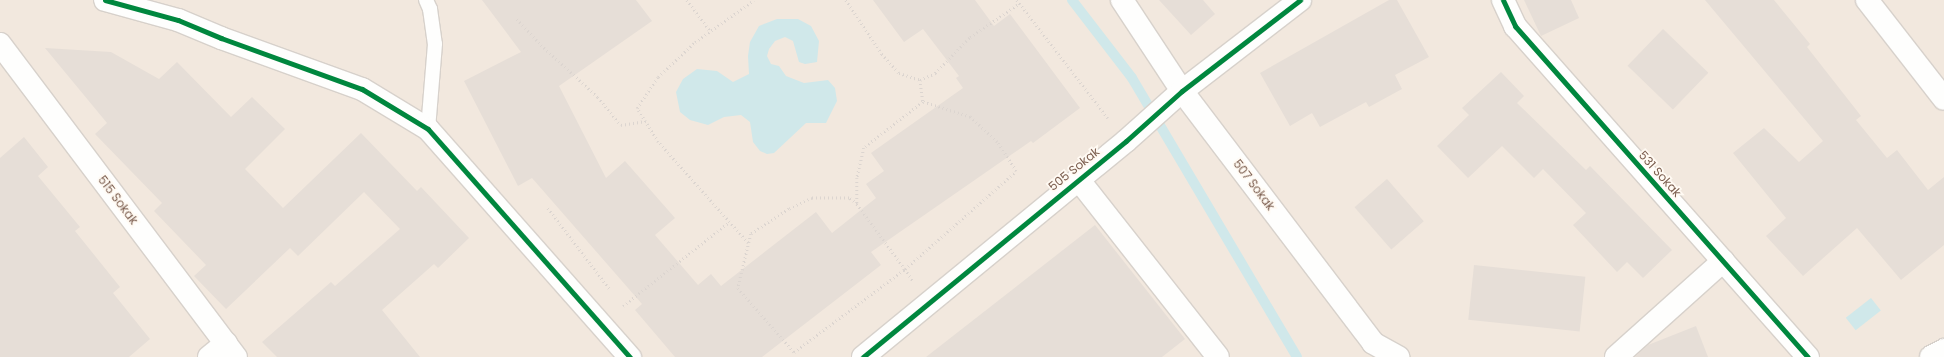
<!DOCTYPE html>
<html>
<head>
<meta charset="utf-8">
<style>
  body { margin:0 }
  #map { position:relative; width:1944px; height:357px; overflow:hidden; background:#f9f5f0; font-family:Poppins,sans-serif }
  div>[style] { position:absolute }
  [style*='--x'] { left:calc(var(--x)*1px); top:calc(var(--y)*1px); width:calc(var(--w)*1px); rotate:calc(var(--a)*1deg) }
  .residential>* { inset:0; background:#f2e8de; transform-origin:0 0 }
  .water>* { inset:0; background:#d0e8ea; transform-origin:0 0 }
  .stream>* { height:10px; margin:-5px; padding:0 5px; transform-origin:5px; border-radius:5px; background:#d0e8ea }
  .building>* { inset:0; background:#e6ded7; transform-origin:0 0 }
  .path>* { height:2.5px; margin-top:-1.25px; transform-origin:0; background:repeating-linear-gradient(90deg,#dcd5d0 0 1px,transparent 0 4px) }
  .roads { filter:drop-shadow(1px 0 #d7d1cb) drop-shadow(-1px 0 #d7d1cb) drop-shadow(0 1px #d7d1cb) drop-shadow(0 -1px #d7d1cb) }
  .service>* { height:14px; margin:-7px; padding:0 7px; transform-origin:7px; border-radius:7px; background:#fefefd }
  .minor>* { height:22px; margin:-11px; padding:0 11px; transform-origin:11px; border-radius:11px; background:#fefefd }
  .cycleway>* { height:5px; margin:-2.5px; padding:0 2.5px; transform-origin:2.5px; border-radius:2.5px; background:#00873e }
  span { translate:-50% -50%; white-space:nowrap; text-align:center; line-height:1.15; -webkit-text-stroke:3.5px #fffaf3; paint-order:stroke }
  .street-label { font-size:12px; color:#7a5c4d }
</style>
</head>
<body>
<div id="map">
  <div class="residential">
    <div style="left:0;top:0;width:1944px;height:357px"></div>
  </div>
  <div class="water">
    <div style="clip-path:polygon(777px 19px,798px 19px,811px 26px,819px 41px,817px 62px,805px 64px,799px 62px,793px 41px,785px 37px,775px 41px,769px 49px,767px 56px,771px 64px,779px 66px,786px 76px,804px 83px,828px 80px,835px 88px,837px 101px,826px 123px,806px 123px,774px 153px,767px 154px,760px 151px,753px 142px,750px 122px,741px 115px,724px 117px,708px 125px,690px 120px,680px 112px,676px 92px,683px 79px,697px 69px,717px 71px,733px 82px,749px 74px,748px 56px,750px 42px,759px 26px)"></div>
    <div style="left:1871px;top:298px;width:16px;height:32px;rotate:52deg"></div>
  </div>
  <div class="stream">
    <div style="--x:1072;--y:0;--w:98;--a:52.4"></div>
    <div style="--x:1132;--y:78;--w:324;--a:59.4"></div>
  </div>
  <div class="building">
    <div style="clip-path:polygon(482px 0,636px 0,652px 21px,559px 86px,606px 178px,625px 161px,675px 218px,655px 235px,698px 285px,711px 274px,721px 286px,816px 212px,832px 233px,876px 198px,866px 184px,884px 171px,871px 153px,963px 88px,956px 78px,959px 76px,923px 29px,904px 42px,873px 0,975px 0,994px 26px,1010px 14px,1080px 108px,1033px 143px,1031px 141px,871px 252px,881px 265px,762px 357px,675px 357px,635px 310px,642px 304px,532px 178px,518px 186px,464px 81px,521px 52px)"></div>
    <div style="clip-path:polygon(1159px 0,1203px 0,1215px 14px,1191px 35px)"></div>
    <div style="clip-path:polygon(1389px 0,1397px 0,1429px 57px,1395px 75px,1402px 89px,1369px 107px,1366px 102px,1320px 127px,1312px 113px,1290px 126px,1260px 73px)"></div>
    <div style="clip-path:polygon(1524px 0,1571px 0,1579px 18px,1541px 36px)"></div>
    <div style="clip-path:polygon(1705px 0,1774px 0,1810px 44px,1807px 47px,1861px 116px,1856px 120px,1887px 158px,1897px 150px,1928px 190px,1944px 177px,1944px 245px,1901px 280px,1857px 228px,1803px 276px,1766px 236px,1786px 218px,1733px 153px,1764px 128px,1799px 162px,1823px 141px)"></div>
    <div style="left:1663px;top:29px;width:63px;height:51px;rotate:44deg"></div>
    <div style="clip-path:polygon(45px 48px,111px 52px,159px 79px,177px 62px,231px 117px,252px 97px,285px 129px,245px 169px,283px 208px,361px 133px,417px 191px,421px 187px,469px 238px,438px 268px,434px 264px,382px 310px,420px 357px,277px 357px,262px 342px,331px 282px,335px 286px,400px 229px,364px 192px,298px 256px,290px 248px,226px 309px,194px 276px,206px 265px,154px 211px,162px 203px,95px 134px,107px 123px)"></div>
    <div style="clip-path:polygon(1501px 72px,1524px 96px,1517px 103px,1586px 170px,1590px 166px,1672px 250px,1643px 278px,1627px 262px,1617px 272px,1573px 225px,1586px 213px,1543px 169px,1534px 178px,1502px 146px,1468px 178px,1437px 146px,1469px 115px,1462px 108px)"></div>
    <div style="clip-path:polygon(24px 137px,48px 167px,38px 176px,80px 227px,75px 231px,120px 287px,113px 293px,150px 339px,129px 357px,0 357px,0 158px)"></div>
    <div style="left:1387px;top:179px;width:56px;height:43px;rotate:49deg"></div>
    <div style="clip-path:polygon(1095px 225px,1185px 339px,1162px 357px,926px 357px)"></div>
    <div style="left:1474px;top:265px;width:112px;height:55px;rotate:6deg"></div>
    <div style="clip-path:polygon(1696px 326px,1708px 357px,1635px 357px,1648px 345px)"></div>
  </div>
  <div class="path">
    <div style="--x:687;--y:0;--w:39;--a:53"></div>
    <div style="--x:846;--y:0;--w:65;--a:56.3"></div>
    <div style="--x:882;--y:54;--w:25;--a:48"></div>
    <div style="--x:899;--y:73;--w:22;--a:18"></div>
    <div style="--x:920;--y:80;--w:22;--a:82"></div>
    <div style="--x:1017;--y:0;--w:149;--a:52.4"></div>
    <div style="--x:517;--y:19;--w:35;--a:47"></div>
    <div style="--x:541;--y:45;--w:77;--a:42.4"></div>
    <div style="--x:598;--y:97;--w:36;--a:51"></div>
    <div style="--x:621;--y:125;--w:25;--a:-9"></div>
    <div style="--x:920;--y:80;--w:17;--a:-25"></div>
    <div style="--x:935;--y:73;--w:50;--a:-45.8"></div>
    <div style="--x:970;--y:37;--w:60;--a:-34.2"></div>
    <div style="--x:857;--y:204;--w:10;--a:-143"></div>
    <div style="--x:849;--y:198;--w:37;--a:180"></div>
    <div style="--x:812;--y:198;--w:25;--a:154"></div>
    <div style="--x:789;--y:209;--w:45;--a:146.7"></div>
    <div style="--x:751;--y:234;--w:56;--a:103.5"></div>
    <div style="--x:738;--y:288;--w:85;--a:48.8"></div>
    <div style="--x:794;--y:352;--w:139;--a:-36.8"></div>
    <div style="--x:905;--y:269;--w:148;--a:-41.4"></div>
    <div style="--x:1016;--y:171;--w:35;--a:-123"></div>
    <div style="--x:997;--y:142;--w:37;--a:-137"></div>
    <div style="--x:970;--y:117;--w:49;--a:-162.3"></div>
    <div style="--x:923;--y:102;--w:75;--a:142.1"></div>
    <div style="--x:864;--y:148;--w:31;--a:103"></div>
    <div style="--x:857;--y:178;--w:26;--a:90"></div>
    <div style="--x:857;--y:204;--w:81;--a:53.6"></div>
    <div style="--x:905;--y:269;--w:14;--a:56"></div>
    <div style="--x:548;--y:208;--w:101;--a:52.7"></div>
    <div style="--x:748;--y:243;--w:135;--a:-131.7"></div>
    <div style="--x:658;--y:142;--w:40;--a:-122"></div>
    <div style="--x:637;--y:108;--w:37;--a:-56"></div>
    <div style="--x:658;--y:77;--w:51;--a:-43.4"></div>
    <div style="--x:695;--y:42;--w:72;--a:-35.4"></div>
    <div style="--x:623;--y:306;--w:135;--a:-38.4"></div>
  </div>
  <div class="roads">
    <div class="service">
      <div style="--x:426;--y:0;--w:10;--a:66"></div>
      <div style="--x:430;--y:9;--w:35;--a:82"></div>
      <div style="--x:435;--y:44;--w:85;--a:94.7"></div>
    </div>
    <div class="minor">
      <div style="--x:105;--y:0;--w:76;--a:15.3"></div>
      <div style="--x:178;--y:20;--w:47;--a:22.7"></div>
      <div style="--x:221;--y:38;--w:150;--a:19.9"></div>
      <div style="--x:362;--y:89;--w:77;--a:31.2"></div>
      <div style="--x:428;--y:129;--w:305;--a:48.5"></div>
      <div style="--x:1122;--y:0;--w:109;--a:56.6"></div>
      <div style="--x:1182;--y:91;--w:316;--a:52.8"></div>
      <div style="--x:1373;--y:343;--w:29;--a:29"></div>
      <div style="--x:1503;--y:0;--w:29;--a:65"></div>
      <div style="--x:1515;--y:26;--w:442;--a:48.5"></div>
      <div style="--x:1867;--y:0;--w:125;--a:52.1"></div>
      <div style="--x:0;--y:44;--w:392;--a:53"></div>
      <div style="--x:1078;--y:179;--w:226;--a:51.8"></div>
      <div style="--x:209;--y:357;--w:22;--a:-39"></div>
      <div style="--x:863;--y:357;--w:340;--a:-39.4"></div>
      <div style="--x:1126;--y:141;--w:75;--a:-41.8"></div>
      <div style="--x:1182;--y:91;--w:149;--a:-37.6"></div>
      <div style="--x:1616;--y:357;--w:144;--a:-41.9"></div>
      <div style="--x:1931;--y:357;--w:15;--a:-28"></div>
    </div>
  </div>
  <div class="cycleway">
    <div style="--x:105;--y:0;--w:76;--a:15.3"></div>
    <div style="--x:178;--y:20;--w:47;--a:22.7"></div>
    <div style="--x:221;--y:38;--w:150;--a:19.9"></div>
    <div style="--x:362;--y:89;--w:77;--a:31.2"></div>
    <div style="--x:428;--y:129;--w:305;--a:48.5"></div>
    <div style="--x:1503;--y:0;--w:29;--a:65"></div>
    <div style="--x:1515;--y:26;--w:442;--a:48.5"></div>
    <div style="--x:863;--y:357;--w:340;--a:-39.4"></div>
    <div style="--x:1126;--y:141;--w:75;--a:-41.8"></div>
    <div style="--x:1182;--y:91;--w:149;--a:-37.6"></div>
  </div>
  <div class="street-label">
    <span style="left:1074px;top:169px;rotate:-39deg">505 Sokak</span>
    <span style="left:1660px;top:174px;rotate:48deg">531 Sokak</span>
    <span style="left:1254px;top:185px;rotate:53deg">507 Sokak</span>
    <span style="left:118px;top:200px;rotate:53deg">515 Sokak</span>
  </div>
</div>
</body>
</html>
